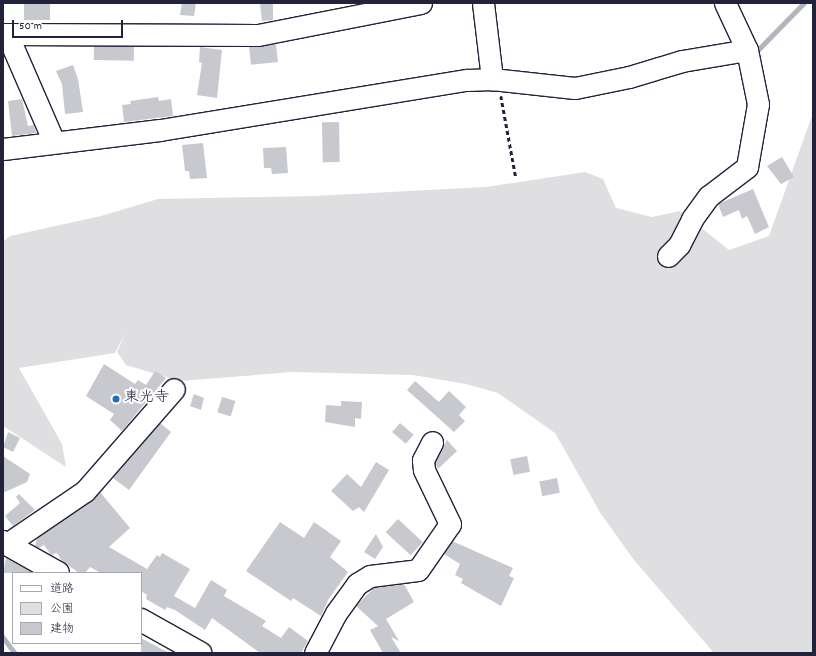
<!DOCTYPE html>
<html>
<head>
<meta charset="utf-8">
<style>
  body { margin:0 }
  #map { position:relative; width:816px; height:656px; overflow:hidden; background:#fff; font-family:Dekko,"Klee One",sans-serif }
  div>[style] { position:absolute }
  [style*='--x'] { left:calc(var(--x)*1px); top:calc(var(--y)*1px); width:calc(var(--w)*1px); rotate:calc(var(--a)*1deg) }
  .green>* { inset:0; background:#dfdfe2 }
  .stream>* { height:4.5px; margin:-2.25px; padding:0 2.25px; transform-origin:2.25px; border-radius:2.25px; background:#b4b4bc }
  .building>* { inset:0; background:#c8c8cf; transform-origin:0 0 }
  .path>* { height:2.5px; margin-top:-1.25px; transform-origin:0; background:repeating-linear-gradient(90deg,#22223b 0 4px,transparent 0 7px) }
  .roads { filter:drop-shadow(1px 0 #22223b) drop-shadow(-1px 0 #22223b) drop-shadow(0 1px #22223b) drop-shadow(0 -1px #22223b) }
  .minor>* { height:21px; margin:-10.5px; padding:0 10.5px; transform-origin:10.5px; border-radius:10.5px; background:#fff }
  .major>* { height:22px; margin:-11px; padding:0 11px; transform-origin:11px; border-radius:11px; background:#fff }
  .dots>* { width:11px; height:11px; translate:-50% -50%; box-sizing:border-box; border:2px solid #fff; border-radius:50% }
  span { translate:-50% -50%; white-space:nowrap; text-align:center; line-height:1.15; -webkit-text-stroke:4px #fff; paint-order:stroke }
  .poi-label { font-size:15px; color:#22223b }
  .left { translate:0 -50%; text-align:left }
  .frame { position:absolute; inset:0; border:4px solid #22223b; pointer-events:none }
  .legend { position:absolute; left:12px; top:572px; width:130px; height:72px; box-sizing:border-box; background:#fff; border:1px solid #a7a7b1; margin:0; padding:5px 7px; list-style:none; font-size:12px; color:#22223b }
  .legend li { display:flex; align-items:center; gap:8px; height:20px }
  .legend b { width:20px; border:1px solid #a7a7b1 }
  .scale { position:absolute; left:12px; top:20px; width:111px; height:18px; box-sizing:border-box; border:2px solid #22223b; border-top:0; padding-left:5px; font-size:12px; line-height:14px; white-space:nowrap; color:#22223b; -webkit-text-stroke:3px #fff; paint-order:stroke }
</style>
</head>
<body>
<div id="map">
  <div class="green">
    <div style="clip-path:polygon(813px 113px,813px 653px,714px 653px,634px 560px,601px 514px,555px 433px,498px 393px,466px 384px,413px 375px,292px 372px,180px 381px,126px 365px,117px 352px,126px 332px,115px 353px,19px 368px,62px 444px,66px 467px,3px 426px,3px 242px,10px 236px,101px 216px,158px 199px,314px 196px,486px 187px,585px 172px,603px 179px,616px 208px,652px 217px,680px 211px,729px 250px,769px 236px)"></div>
  </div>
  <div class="stream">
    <div style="--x:754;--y:54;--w:71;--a:-45.6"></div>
    <div style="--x:3;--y:637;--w:20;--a:53"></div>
  </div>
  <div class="building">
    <div style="left:24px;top:3px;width:26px;height:17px"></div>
    <div style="clip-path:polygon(182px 3px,196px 3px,194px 16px,180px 15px)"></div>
    <div style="clip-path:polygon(260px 3px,273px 3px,273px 20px,262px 21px)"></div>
    <div style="left:276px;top:44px;width:18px;height:27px;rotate:84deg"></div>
    <div style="left:94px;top:46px;width:40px;height:14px;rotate:1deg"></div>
    <div style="clip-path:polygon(200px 47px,222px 50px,217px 98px,197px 95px,202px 63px,199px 62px)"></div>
    <div style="clip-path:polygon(73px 65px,78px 79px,83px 112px,65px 114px,62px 84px,56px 71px)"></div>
    <div style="clip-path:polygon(158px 97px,159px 101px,171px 99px,173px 116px,124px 122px,122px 105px,131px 104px,130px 101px)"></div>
    <div style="clip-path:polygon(22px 99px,28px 126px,34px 125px,36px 133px,12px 136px,8px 101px)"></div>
    <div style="left:339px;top:122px;width:40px;height:17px;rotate:89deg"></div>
    <div style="clip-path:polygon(203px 143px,207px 178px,190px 179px,189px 171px,185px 171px,182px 145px)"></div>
    <div style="clip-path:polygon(286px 147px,288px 173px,272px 174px,271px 168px,264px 168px,263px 148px)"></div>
    <div style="clip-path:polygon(782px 157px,794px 177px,781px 184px,767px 166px)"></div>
    <div style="clip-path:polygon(753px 189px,769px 227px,755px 234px,747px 216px,742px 219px,739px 210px,723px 217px,718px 204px)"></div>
    <div style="clip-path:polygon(104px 364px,135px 384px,138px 380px,146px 385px,155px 371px,166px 378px,122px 431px,110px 420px,114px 414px,86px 396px)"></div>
    <div style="clip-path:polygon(415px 381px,439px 402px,449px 391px,466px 407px,459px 415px,465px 421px,454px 432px,407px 390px)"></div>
    <div style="clip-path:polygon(194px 394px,204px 398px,201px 410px,190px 406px)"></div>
    <div style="left:222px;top:397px;width:14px;height:16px;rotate:17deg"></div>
    <div style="clip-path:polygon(341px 401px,362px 402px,361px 419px,355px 418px,355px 427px,325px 422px,326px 405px,341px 406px)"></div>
    <div style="clip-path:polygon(160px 423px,171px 432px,129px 490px,113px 478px)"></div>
    <div style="left:400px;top:423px;width:18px;height:12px;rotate:41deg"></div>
    <div style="clip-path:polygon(8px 432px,20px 438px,13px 452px,3px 447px)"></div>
    <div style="clip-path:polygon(447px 440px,457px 451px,438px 469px,435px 462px)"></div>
    <div style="clip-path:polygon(3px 456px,30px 474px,27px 482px,3px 493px)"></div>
    <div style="left:527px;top:456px;width:16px;height:17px;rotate:79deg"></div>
    <div style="clip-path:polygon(376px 462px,389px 470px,364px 512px,359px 507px,353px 511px,331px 491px,347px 474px,361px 487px)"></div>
    <div style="left:557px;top:478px;width:15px;height:18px;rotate:79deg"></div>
    <div style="clip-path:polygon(100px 492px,130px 528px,109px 547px,147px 569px,157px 555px,160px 557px,162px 553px,190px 569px,174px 596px,195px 608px,211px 580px,227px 590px,224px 596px,266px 621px,262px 626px,281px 638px,289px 627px,308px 641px,301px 653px,260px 653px,212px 618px,205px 630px,175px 610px,167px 607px,165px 610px,146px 599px,147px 595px,141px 591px,141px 573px,101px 573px,90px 567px,85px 573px,79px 573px,62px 561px,57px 553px,51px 555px,44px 545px,39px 548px,35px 546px,37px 538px)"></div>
    <div style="clip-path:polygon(19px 494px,35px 510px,13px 526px,5px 516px,20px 503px,16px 497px)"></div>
    <div style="left:398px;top:519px;width:34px;height:18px;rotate:43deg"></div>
    <div style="clip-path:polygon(280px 522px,304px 538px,314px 522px,341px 541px,330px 557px,348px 572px,328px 600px,321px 616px,293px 598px,291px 601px,246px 571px)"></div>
    <div style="clip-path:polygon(376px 534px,383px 547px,375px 559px,364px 552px)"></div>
    <div style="clip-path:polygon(452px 541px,513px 568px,509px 576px,514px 578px,501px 606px,461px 583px,463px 579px,455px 575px,460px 564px,444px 554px)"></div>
    <div style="clip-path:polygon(6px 558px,33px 573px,3px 573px)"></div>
    <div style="clip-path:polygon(404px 584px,414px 602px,386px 619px,399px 641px,391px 637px,401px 653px,383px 653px,370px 630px,378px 626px,356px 606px,374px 588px)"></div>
    <div style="clip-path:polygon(141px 638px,169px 653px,141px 653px)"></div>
  </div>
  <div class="path">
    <div style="--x:501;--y:96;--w:83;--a:79.6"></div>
  </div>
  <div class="roads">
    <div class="minor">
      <div style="--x:483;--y:3;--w:77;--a:83.2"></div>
      <div style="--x:3;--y:34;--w:255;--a:0.2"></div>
      <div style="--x:258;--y:35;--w:166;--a:-11.1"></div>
      <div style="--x:7;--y:34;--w:118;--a:66.5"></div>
      <div style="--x:3;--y:149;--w:158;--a:-6.9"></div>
      <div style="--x:160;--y:130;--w:311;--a:-9.3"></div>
      <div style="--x:467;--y:80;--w:25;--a:-2"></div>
      <div style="--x:492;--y:79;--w:83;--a:6.2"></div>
      <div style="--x:575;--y:88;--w:55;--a:-11.5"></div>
      <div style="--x:629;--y:77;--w:55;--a:-16.8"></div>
      <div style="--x:682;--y:61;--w:66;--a:-9.6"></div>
      <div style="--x:668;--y:256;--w:16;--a:-45"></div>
      <div style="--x:679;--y:245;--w:29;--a:-63"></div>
      <div style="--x:692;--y:219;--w:29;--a:-54"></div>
      <div style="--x:709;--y:196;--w:48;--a:-37.3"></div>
      <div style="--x:747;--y:167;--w:64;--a:-80.1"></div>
      <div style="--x:758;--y:104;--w:55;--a:-101.5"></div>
      <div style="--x:747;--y:50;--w:52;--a:-115.1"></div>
      <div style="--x:7;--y:544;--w:94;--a:-34.2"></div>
      <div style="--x:85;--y:491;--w:135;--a:-48.9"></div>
      <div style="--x:315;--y:653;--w:45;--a:-62.3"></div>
      <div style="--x:336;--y:613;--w:36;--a:-54"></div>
      <div style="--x:357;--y:584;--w:15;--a:-32"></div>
      <div style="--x:370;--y:576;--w:48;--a:-7.1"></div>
      <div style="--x:418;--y:570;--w:56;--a:-55.2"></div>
      <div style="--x:450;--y:524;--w:60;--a:-115.7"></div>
      <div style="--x:424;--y:470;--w:10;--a:-96"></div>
      <div style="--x:423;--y:460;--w:20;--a:-63"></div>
    </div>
    <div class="major">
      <div style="--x:3;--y:542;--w:63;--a:29.4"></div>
      <div style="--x:141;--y:620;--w:68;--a:29.2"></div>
    </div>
  </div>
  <div class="dots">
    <div style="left:116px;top:399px;background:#1f6fb2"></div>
  </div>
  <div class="poi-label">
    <span class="left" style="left:124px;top:399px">東光寺</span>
  </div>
  <div class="frame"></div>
  <ul class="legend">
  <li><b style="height:5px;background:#fff"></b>道路</li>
  <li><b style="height:11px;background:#dfdfe2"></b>公園</li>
  <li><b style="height:11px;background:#c8c8cf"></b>建物</li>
  </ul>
  <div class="scale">50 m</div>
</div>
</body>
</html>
